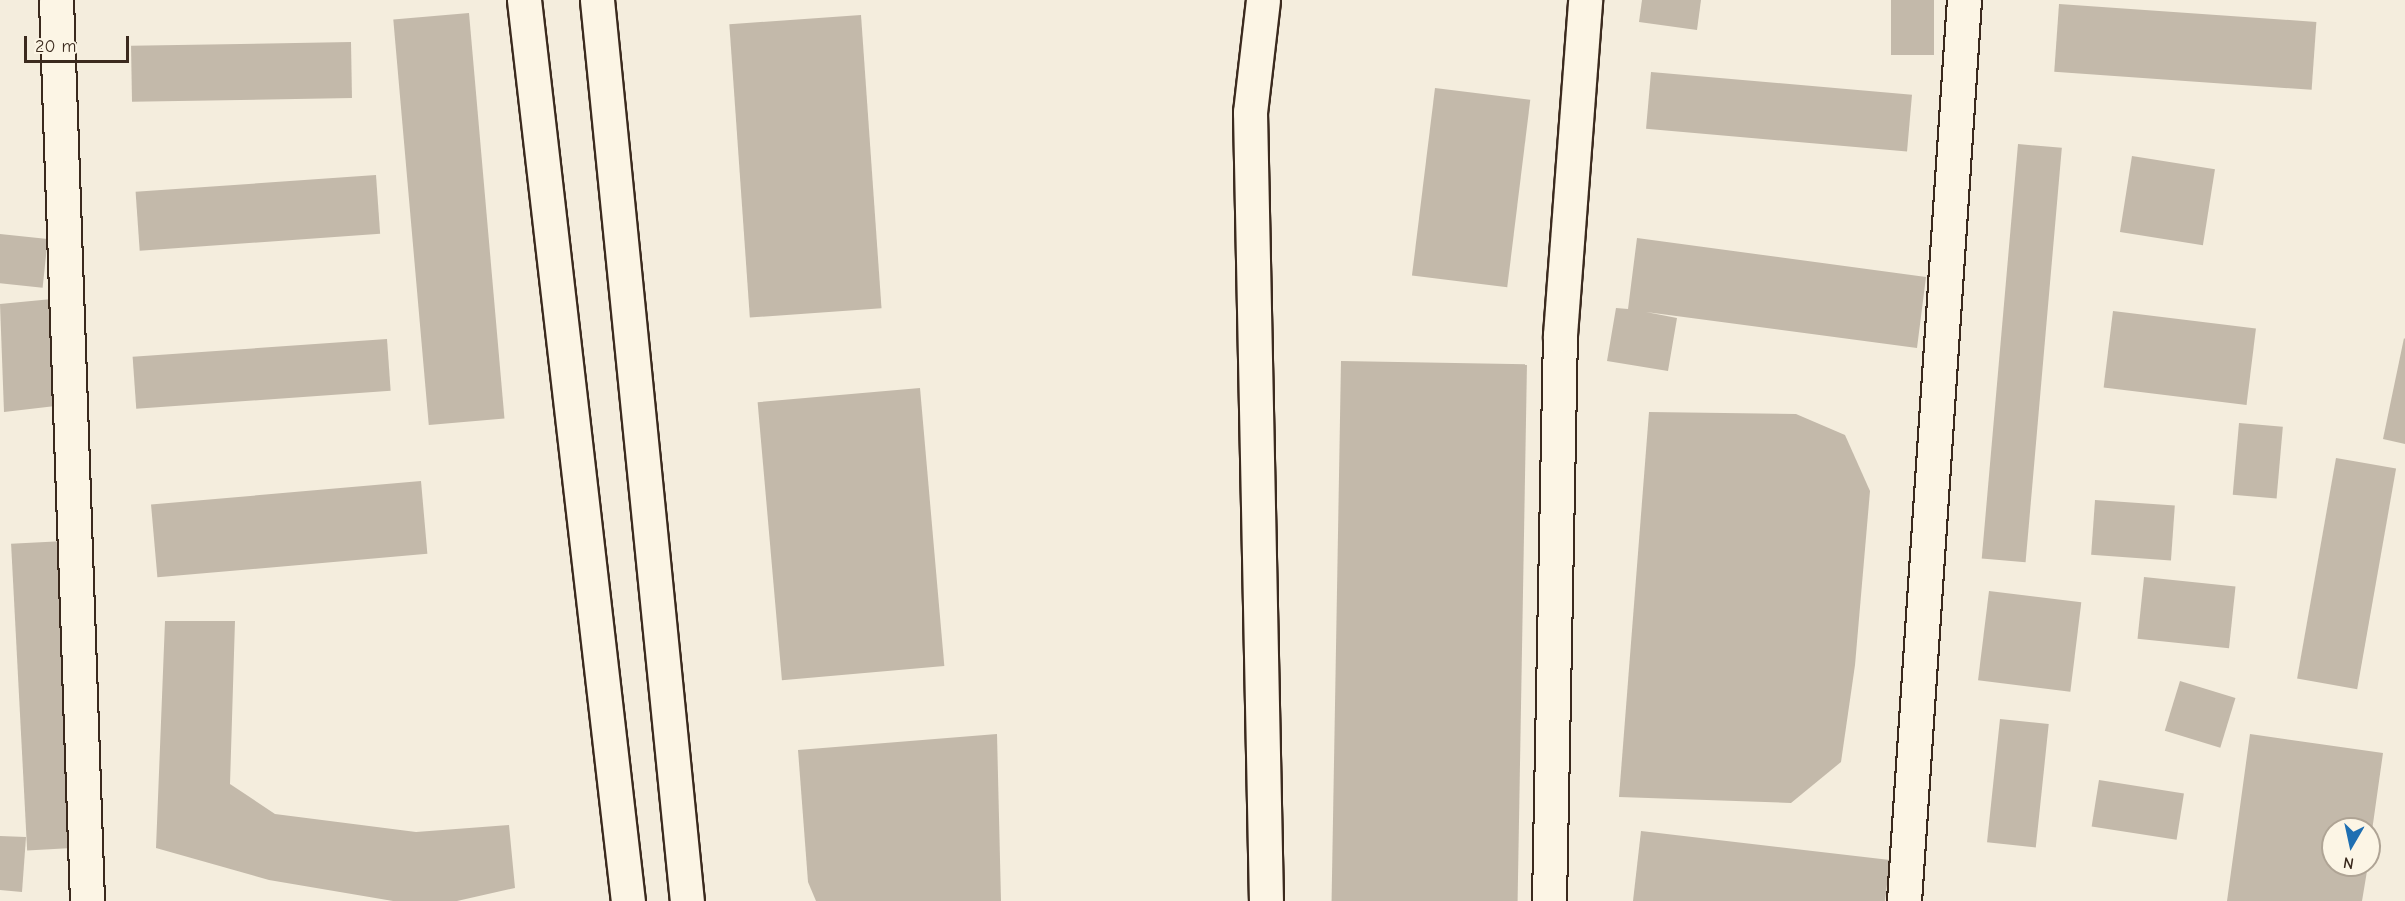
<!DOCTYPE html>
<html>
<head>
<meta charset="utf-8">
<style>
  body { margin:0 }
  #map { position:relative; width:2405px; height:901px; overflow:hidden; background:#f4eddd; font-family:"Comic Neue",sans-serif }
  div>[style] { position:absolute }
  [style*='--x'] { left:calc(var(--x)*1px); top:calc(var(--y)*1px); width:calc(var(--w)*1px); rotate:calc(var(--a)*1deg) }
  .building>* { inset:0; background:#c3b9aa; transform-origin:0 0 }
  .roads { filter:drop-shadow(2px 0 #3b2a1e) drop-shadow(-2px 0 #3b2a1e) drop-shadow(0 2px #3b2a1e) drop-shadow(0 -2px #3b2a1e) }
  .minor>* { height:33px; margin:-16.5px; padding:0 16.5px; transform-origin:16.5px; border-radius:16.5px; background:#fcf5e5 }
  .major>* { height:33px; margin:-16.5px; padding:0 16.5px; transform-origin:16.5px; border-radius:16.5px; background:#fcf5e5 }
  span { translate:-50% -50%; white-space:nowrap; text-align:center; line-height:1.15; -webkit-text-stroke:4.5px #fcf5e5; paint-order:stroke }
  .north { position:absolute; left:2321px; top:817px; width:60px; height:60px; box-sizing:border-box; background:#fcf5e5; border:2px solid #afa495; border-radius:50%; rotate:189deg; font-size:16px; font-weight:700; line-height:24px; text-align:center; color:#3b2a1e }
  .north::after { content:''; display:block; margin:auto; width:21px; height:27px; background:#1f6fb2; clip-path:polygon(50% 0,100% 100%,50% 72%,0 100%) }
  .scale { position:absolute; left:24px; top:36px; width:105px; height:27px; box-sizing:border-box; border:3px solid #3b2a1e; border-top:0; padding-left:8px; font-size:18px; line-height:21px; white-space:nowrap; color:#3b2a1e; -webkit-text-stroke:4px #fcf5e5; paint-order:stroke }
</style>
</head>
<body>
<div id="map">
  <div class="building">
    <div style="clip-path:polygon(1642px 0,1701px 0,1697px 30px,1639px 22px)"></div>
    <div style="left:1891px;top:0;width:43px;height:55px"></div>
    <div style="left:2059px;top:4px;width:258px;height:68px;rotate:4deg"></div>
    <div style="left:469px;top:13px;width:407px;height:76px;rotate:85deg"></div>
    <div style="left:861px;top:15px;width:294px;height:132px;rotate:86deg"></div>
    <div style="left:351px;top:42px;width:56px;height:220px;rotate:89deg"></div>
    <div style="left:1651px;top:72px;width:262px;height:57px;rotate:5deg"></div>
    <div style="left:1435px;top:88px;width:96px;height:189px;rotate:7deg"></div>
    <div style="left:2018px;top:144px;width:44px;height:416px;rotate:5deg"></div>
    <div style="left:2132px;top:156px;width:84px;height:77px;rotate:9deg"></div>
    <div style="left:376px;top:175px;width:59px;height:241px;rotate:86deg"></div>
    <div style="left:0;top:234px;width:48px;height:49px;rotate:6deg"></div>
    <div style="clip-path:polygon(1637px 238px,1926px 277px,1917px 348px,1646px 312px,1677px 318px,1668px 371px,1607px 361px,1616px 308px,1628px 309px)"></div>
    <div style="clip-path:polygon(52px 299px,64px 405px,4px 412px,0 304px)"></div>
    <div style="left:2113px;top:311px;width:144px;height:77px;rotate:7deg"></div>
    <div style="clip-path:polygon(2404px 338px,2405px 339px,2405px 444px,2383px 439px)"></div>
    <div style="left:387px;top:339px;width:52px;height:255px;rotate:86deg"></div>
    <div style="left:1341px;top:361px;width:186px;height:540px;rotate:1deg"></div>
    <div style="left:920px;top:388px;width:279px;height:163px;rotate:85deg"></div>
    <div style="clip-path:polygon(1649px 412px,1796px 414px,1845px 435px,1870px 491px,1855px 665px,1841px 762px,1791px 803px,1619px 797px)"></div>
    <div style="left:2239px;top:423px;width:44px;height:72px;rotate:5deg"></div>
    <div style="left:2336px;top:458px;width:61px;height:224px;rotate:10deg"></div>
    <div style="left:421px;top:481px;width:73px;height:271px;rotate:85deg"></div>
    <div style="left:2095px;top:500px;width:80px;height:55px;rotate:4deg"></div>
    <div style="left:65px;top:541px;width:307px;height:54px;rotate:87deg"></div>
    <div style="left:2144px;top:577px;width:92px;height:62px;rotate:6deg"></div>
    <div style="left:1989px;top:591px;width:93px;height:90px;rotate:7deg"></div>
    <div style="clip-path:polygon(165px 621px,235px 621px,230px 784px,275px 814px,416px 832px,509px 825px,515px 888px,457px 901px,393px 901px,269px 880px,156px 848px)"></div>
    <div style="left:2180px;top:681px;width:58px;height:52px;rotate:17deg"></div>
    <div style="left:2000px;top:719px;width:49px;height:124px;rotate:6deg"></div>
    <div style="clip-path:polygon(997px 734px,1001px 901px,816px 901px,808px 882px,798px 750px)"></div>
    <div style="clip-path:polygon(2250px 734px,2383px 753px,2370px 845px,2369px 829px,2333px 829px,2333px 865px,2368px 865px,2362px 901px,2227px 901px)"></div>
    <div style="left:2099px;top:780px;width:86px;height:47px;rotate:9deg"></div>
    <div style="clip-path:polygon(1641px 831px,1890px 860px,1885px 901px,1633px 901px)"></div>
    <div style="clip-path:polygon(0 836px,26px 837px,22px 892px,0 890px)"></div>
  </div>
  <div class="roads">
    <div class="minor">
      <div style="--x:56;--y:0;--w:902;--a:88.03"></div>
      <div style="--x:1263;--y:0;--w:113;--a:96.6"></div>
      <div style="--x:1250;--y:112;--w:789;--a:88.84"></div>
      <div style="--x:1549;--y:901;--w:566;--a:-88.89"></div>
      <div style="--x:1560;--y:335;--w:336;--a:-85.7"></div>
      <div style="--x:1904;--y:901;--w:903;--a:-86.19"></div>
    </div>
    <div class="major">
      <div style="--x:524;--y:0;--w:907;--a:83.42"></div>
      <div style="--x:597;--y:0;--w:905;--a:84.3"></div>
    </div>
  </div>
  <div class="north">N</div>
  <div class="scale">20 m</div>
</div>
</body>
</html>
